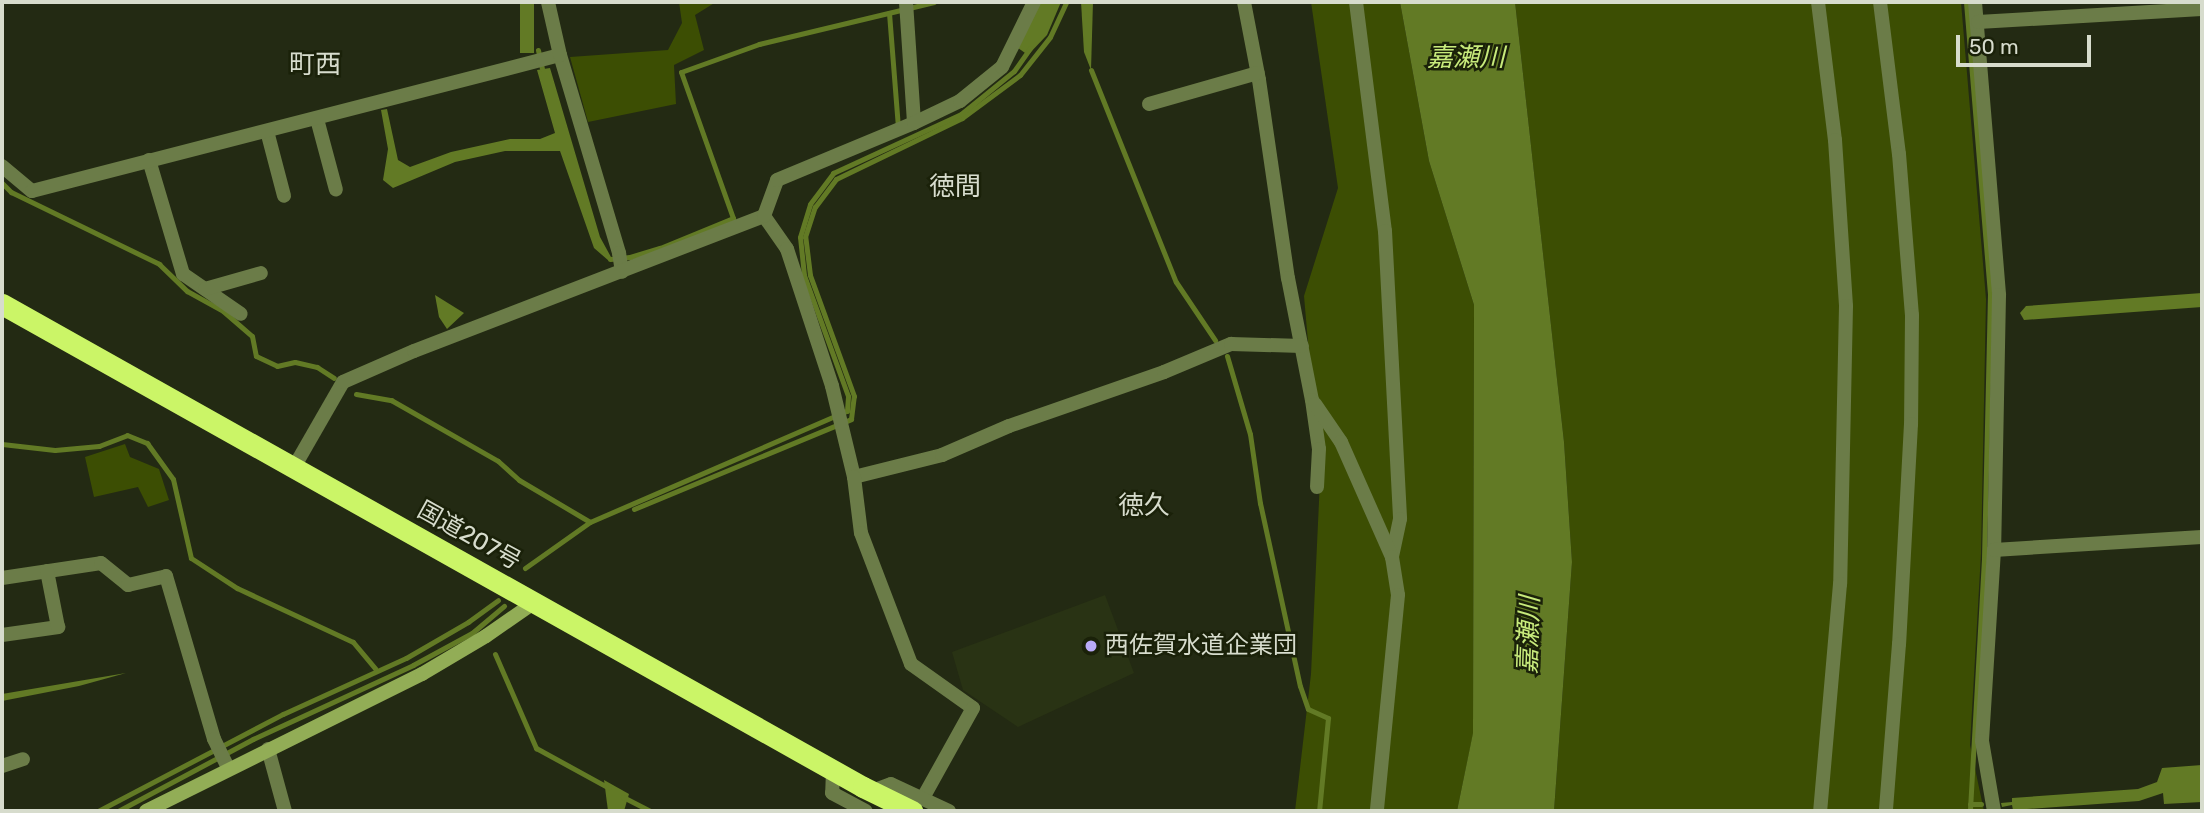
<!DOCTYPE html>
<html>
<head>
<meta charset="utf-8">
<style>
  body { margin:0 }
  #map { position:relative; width:2204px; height:813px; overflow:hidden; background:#232a13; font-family:Rubik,"Noto Sans JP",sans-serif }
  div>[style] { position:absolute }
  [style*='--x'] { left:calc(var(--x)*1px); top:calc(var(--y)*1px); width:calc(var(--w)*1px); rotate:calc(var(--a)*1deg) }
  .built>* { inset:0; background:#293314 }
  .green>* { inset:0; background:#3c4e03 }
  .water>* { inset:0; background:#627a25; transform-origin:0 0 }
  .stream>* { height:5px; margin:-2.5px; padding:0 2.5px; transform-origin:2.5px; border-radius:2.5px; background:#627a25 }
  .street>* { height:14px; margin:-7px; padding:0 7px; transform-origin:7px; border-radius:7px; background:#6b7c48 }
  .secondary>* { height:14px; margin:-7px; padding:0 7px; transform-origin:7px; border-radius:7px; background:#92ad56 }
  .highway>* { height:21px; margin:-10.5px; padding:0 10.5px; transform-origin:10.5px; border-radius:10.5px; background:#cbf567 }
  .dots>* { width:19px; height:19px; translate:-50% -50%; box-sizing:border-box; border:4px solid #1a2109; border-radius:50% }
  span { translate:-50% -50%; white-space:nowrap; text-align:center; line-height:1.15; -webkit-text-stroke:5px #1a2109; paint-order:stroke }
  .street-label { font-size:24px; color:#d7dccd }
  .poi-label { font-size:24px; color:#d7dccd }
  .left { translate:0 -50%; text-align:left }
  .water-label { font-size:26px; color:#c8eb7c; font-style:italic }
  .neighbourhood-label { font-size:26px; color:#d7dccd }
  .frame { position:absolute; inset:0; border:4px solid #d7dccd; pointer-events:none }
  .scale { position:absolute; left:1956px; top:35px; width:135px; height:32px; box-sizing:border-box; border:4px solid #d7dccd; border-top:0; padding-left:9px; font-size:21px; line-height:24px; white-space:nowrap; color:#d7dccd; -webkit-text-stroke:5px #1a2109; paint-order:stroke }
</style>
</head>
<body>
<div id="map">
  <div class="built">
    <div style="clip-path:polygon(1105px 595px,1134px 673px,1018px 727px,963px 690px,952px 652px)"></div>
  </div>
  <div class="green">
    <div style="clip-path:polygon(679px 2px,716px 2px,695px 15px,704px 50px,674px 65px,676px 104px,588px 122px,570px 57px,668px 50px,682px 23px)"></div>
    <div style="clip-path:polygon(1311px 2px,1400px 2px,1429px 161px,1474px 305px,1473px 734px,1457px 811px,1295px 811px,1311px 674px,1320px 480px,1304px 296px,1338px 188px)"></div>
    <div style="clip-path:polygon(1515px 2px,1961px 2px,1986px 299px,1981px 554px,1970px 745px,1984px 811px,1554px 811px,1572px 562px,1564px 442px)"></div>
    <div style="clip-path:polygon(125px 444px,130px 457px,159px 469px,169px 500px,148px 507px,138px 487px,94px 497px,85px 457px)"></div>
  </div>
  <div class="water">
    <div style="left:520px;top:2px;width:14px;height:51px"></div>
    <div style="clip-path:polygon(1041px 2px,1061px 2px,1047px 35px,1028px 55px,1018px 48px)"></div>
    <div style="clip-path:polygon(1081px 2px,1093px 2px,1091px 70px,1084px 52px)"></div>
    <div style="clip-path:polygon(1400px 2px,1515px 2px,1564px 442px,1572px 562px,1554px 811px,1457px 811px,1473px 733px,1474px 305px,1429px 161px)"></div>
    <div style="clip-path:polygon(550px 68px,600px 237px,611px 257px,609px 261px,594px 248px,560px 151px,505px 151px,455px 162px,393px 188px,383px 180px,388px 149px,381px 110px,387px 109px,398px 160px,410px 167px,451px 152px,510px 139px,540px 139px,555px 133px,537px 70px)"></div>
    <div style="clip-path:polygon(2202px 293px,2202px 307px,2024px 320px,2020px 313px,2026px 306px)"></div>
    <div style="clip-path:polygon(435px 295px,464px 313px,447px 329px,439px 317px)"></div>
    <div style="clip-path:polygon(126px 673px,79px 686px,2px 701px,2px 694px)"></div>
    <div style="clip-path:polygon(2202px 765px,2202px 802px,2164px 804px,2163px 793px,2139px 801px,2013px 810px,2012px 805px,2002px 807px,2001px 803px,2012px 802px,2012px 798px,2138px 789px,2157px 782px,2162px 768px)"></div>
    <div style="clip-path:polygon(604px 780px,629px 794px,624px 811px,608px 811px)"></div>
  </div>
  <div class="stream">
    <div style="--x:1966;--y:2;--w:293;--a:85.3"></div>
    <div style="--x:1990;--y:294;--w:265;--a:91.3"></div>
    <div style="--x:1984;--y:559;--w:252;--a:93.2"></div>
    <div style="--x:889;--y:13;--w:115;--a:85.5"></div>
    <div style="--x:538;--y:50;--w:19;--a:78"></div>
    <div style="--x:1091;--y:70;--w:228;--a:68.2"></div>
    <div style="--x:1176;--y:282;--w:70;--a:56.1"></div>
    <div style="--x:2;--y:183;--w:13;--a:45"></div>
    <div style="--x:11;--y:192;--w:165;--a:25.9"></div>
    <div style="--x:159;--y:264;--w:39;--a:44"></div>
    <div style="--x:187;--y:291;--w:41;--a:29.1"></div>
    <div style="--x:223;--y:311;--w:38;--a:41"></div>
    <div style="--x:252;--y:336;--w:20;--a:79"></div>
    <div style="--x:256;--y:356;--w:23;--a:25"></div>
    <div style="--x:277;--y:366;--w:18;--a:-13"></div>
    <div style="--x:295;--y:362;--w:23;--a:13"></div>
    <div style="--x:317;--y:367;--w:20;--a:33"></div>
    <div style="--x:610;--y:259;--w:20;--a:-6"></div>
    <div style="--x:630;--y:257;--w:31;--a:-17"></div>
    <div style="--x:660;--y:248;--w:79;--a:-22.3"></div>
    <div style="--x:733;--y:218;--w:155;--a:-109.6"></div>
    <div style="--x:681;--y:72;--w:83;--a:-19.7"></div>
    <div style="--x:759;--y:44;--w:180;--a:-13.5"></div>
    <div style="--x:1227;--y:356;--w:81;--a:73.6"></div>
    <div style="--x:1250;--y:434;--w:70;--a:81.8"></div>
    <div style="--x:1260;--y:503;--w:187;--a:77.7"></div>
    <div style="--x:1300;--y:686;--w:24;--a:71"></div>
    <div style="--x:1308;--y:709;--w:22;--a:24"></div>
    <div style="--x:1328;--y:718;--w:93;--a:95.5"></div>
    <div style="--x:356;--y:394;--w:36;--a:10"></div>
    <div style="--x:391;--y:400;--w:123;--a:29.7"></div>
    <div style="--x:498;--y:461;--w:28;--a:42"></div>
    <div style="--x:519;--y:480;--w:82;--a:30.6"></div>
    <div style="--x:2;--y:444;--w:53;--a:6.5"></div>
    <div style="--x:55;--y:450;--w:44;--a:-5.2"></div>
    <div style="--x:99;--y:446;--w:30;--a:-21"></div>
    <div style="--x:127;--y:435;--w:22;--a:22"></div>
    <div style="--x:147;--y:443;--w:44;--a:54.2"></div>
    <div style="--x:173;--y:479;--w:81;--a:77.2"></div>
    <div style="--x:191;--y:558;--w:55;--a:33.1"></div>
    <div style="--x:237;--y:588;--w:128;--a:25"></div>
    <div style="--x:353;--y:642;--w:35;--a:50"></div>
    <div style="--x:634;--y:509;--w:235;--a:-22.5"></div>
    <div style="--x:851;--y:419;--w:23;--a:-83"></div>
    <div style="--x:854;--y:396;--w:129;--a:-110"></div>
    <div style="--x:810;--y:275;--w:38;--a:-97"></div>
    <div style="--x:805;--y:237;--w:32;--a:-72"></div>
    <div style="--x:815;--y:207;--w:35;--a:-53"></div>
    <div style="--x:836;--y:179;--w:140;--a:-25.8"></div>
    <div style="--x:962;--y:118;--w:72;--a:-36.6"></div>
    <div style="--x:1020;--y:75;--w:48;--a:-51.7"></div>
    <div style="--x:1050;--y:37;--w:38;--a:-65"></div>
    <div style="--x:525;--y:568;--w:80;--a:-35.3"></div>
    <div style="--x:590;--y:522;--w:280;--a:-23.4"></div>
    <div style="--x:847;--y:411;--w:15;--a:-86"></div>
    <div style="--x:848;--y:396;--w:129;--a:-110"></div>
    <div style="--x:804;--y:275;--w:38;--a:-96"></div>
    <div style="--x:800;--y:237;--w:34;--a:-73"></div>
    <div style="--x:810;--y:204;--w:39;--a:-53"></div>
    <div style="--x:833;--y:173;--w:141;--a:-24.7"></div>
    <div style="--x:961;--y:114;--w:68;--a:-39.1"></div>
    <div style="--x:1014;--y:71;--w:28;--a:-55"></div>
    <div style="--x:495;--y:654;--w:103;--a:66.4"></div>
    <div style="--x:536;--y:748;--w:83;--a:28.7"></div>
    <div style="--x:623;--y:797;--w:30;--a:27"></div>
    <div style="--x:1970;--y:804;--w:11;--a:0"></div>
    <div style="--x:98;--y:811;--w:209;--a:-27.7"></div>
    <div style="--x:283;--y:714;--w:135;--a:-24.5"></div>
    <div style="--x:406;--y:658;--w:72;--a:-30.1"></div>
    <div style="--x:468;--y:622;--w:37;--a:-36"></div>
    <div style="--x:118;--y:811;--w:153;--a:-28.1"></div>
    <div style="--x:253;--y:739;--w:176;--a:-24.8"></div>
    <div style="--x:413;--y:665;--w:67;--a:-28.5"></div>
    <div style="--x:472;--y:633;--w:42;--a:-40.2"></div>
  </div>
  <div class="street">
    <div style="--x:906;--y:2;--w:121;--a:86.2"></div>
    <div style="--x:1244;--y:2;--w:79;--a:79.1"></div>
    <div style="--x:1259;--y:80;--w:200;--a:81.7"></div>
    <div style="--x:1288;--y:278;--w:124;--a:78.9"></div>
    <div style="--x:1312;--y:400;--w:49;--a:81.9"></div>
    <div style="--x:1319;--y:449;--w:38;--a:93"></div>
    <div style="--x:1356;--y:2;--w:231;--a:82.8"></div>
    <div style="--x:1385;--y:231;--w:288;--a:87"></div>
    <div style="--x:1400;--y:519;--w:39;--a:102"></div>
    <div style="--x:1818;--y:2;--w:139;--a:83"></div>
    <div style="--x:1835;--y:140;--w:166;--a:86.2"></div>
    <div style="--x:1846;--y:306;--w:278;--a:91.2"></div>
    <div style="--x:1840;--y:584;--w:228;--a:95"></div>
    <div style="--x:1880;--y:2;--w:153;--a:82.9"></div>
    <div style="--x:1899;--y:154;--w:162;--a:85.4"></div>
    <div style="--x:1912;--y:315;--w:109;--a:90.5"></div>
    <div style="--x:1911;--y:424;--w:220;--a:93.1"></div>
    <div style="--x:1899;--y:644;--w:168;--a:94.5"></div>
    <div style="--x:1975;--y:2;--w:294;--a:85.3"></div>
    <div style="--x:1999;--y:295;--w:255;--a:91.1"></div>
    <div style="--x:1994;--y:550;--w:191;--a:93.6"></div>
    <div style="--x:1982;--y:741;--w:71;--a:80.3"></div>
    <div style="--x:1978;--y:22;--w:224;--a:-3.3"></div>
    <div style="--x:560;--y:55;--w:207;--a:73.4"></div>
    <div style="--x:619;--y:253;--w:19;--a:81"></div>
    <div style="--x:1149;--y:104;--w:113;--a:-15.9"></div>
    <div style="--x:317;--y:119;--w:73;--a:75"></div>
    <div style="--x:267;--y:131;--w:67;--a:75.3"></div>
    <div style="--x:149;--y:160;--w:119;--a:73.4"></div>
    <div style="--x:183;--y:274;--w:70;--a:34.6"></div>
    <div style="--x:2;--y:166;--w:39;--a:40"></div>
    <div style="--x:32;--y:191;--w:545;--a:-14.44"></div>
    <div style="--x:560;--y:55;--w:54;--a:-102.8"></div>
    <div style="--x:764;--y:216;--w:40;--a:55.1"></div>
    <div style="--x:787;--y:249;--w:144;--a:71.8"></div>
    <div style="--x:832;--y:386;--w:94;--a:76.4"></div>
    <div style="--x:854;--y:477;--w:91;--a:-14"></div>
    <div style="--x:942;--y:455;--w:73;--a:-23.4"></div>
    <div style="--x:1009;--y:426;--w:164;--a:-19.2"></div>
    <div style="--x:1164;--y:372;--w:73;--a:-22.7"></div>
    <div style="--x:1231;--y:344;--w:71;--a:1.6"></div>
    <div style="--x:205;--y:289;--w:58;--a:-15.9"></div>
    <div style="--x:1315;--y:404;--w:46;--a:55.6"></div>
    <div style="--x:1341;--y:442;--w:126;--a:66.1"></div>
    <div style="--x:1392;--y:557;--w:38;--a:81"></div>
    <div style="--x:1398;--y:595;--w:217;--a:95.6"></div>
    <div style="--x:293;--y:469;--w:100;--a:-60.1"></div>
    <div style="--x:343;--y:382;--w:77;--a:-23.6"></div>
    <div style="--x:414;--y:351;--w:375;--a:-21.1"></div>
    <div style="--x:764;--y:216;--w:38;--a:-70"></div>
    <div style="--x:777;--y:180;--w:148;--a:-22.6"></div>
    <div style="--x:914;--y:123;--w:51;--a:-25.6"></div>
    <div style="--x:960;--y:101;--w:54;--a:-39"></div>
    <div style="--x:1002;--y:67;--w:72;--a:-63.8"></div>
    <div style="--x:854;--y:477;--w:56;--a:82.9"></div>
    <div style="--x:861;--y:533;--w:140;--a:69.1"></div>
    <div style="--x:911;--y:664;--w:76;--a:35.4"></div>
    <div style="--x:973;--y:708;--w:103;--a:119.1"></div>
    <div style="--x:1994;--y:550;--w:208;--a:-3.6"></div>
    <div style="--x:2;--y:578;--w:100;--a:-8.6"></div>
    <div style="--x:101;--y:563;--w:35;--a:39"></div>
    <div style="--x:128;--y:585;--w:39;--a:-13"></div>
    <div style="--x:166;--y:576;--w:170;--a:73.6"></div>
    <div style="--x:214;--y:739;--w:32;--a:64"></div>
    <div style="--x:2;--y:635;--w:57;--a:-8.1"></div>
    <div style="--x:58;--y:627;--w:57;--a:-101.1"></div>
    <div style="--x:268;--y:749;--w:64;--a:74.7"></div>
    <div style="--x:2;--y:766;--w:22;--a:-18"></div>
    <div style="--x:833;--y:770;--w:23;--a:92"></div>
    <div style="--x:832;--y:793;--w:38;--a:28"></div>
    <div style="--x:872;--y:791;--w:20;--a:-20"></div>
    <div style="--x:891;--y:784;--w:64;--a:25"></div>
  </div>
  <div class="secondary">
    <div style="--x:146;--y:811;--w:308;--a:-26.4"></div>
    <div style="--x:422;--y:674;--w:74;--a:-30.7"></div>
    <div style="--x:486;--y:636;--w:60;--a:-34.8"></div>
  </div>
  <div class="highway">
    <div style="--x:2;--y:304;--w:987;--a:29.29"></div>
    <div style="--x:863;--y:787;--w:55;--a:26.1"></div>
  </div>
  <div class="dots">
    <div style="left:1091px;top:646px;background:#b9aaf7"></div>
  </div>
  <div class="street-label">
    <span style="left:469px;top:536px;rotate:29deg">国道207号</span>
  </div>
  <div class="poi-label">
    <span class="left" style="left:1105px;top:646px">西佐賀水道企業団</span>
  </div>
  <div class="water-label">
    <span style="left:1466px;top:58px">嘉瀬川</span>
    <span style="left:1529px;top:635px;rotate:-88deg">嘉瀬川</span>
  </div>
  <div class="neighbourhood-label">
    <span style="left:315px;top:65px">町西</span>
    <span style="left:955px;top:187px">徳間</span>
    <span style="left:1144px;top:506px">徳久</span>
  </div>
  <div class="frame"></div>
  <div class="scale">50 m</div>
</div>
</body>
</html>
